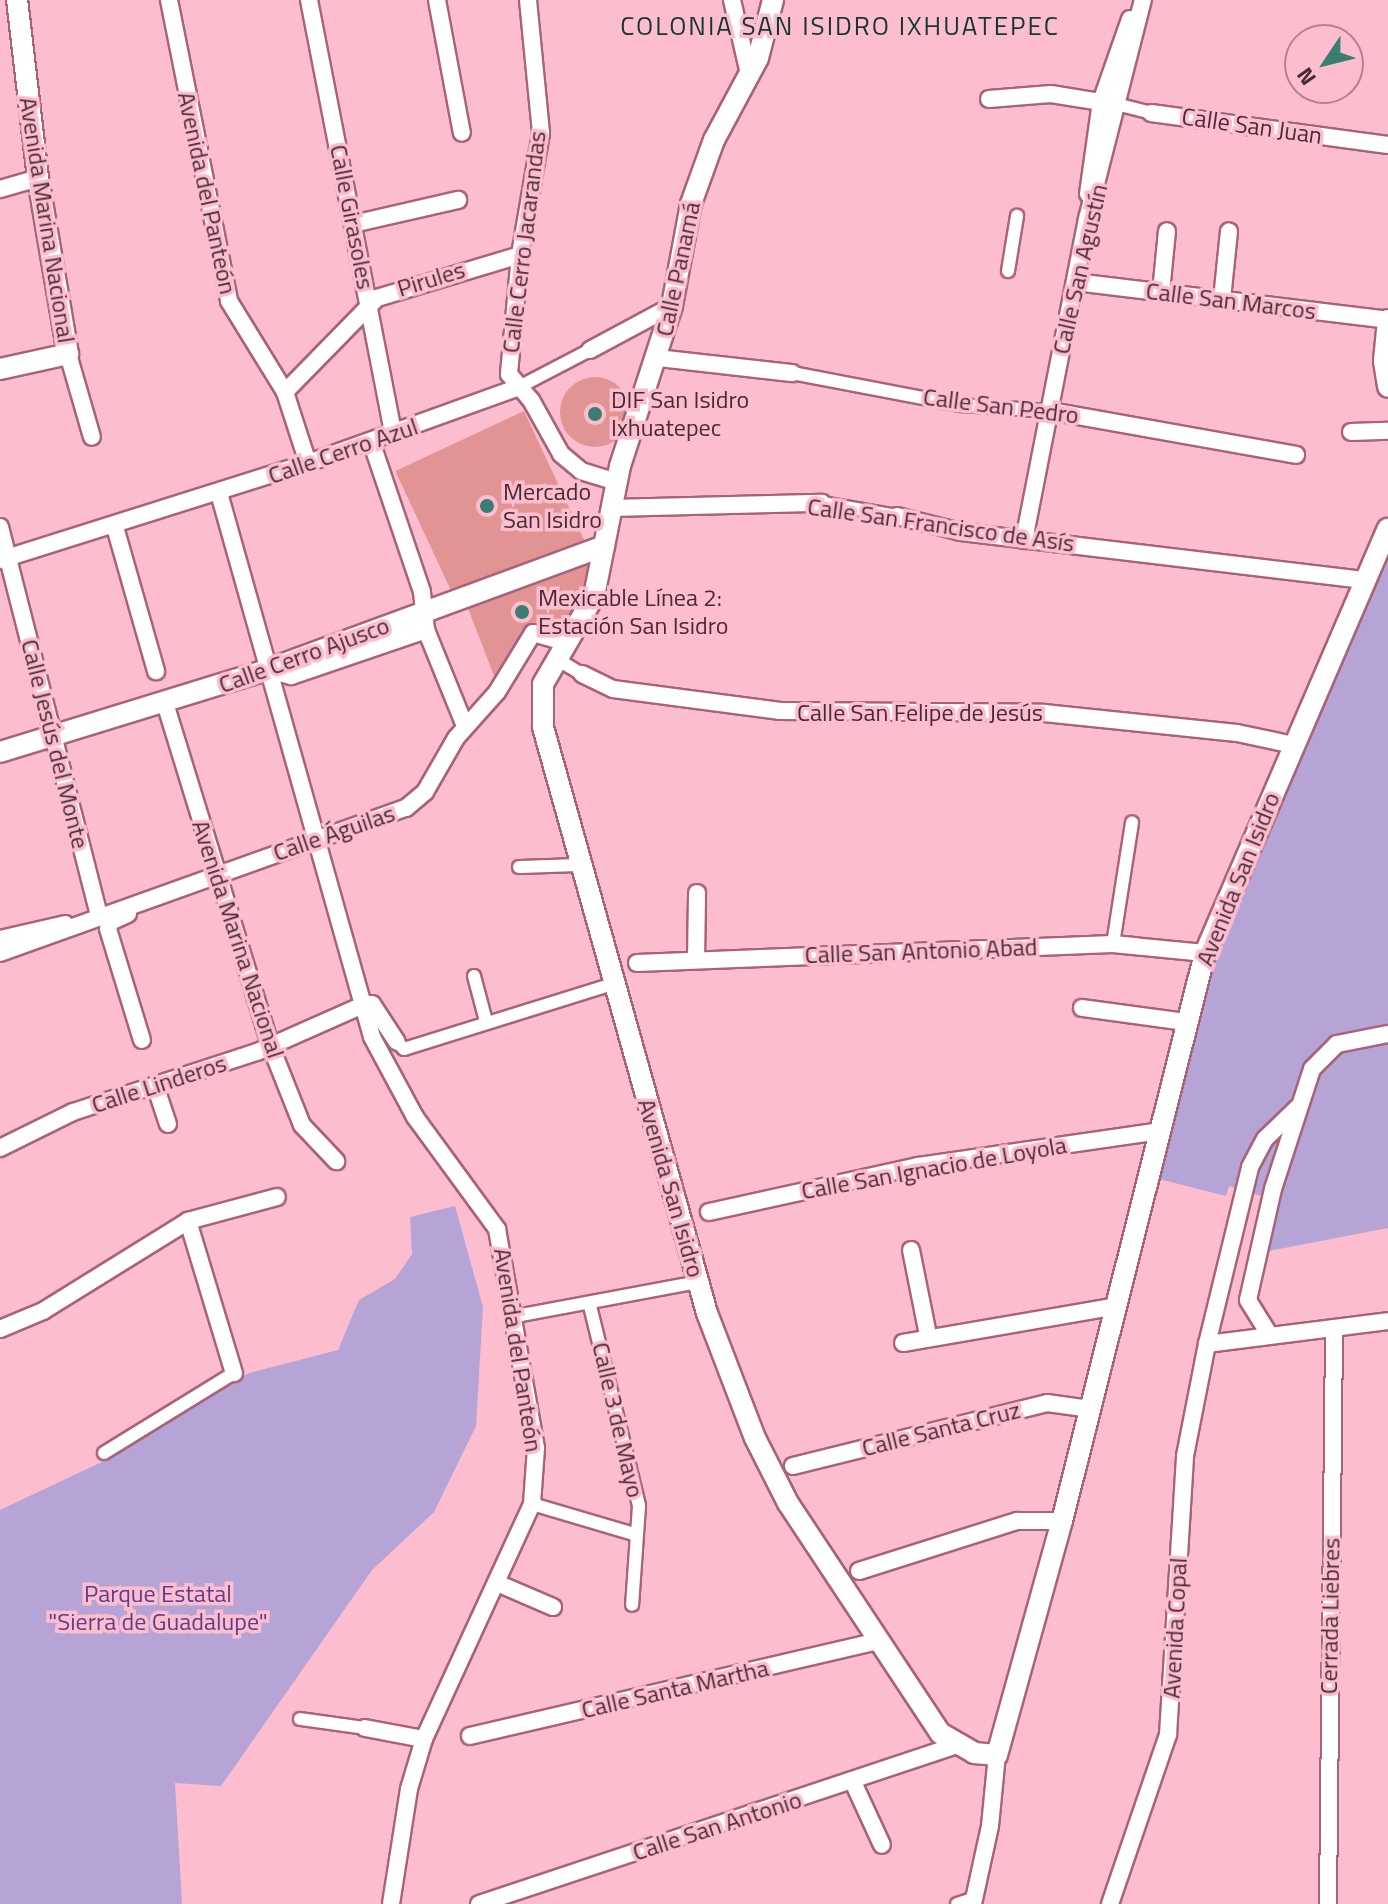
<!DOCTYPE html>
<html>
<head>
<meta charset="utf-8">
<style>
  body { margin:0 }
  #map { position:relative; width:1388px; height:1904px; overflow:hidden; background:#fcbecf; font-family:"Titillium Web",sans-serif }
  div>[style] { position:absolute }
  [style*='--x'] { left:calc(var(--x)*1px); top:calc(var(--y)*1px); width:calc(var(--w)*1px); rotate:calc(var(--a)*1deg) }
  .green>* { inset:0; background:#b5a4d5 }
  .building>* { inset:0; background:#e19493; transform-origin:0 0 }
  .round { border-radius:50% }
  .roads { filter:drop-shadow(2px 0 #a96379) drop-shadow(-2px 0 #a96379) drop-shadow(0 2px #a96379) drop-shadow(0 -2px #a96379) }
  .pedestrian>* { height:12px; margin:-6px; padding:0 6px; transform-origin:6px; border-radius:6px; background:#fff }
  .minor>* { height:16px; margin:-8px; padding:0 8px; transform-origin:8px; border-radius:8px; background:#fff }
  .tertiary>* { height:20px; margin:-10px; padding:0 10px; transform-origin:10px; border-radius:10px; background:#fff }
  .dots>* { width:22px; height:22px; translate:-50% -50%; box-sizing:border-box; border:4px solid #fcbecf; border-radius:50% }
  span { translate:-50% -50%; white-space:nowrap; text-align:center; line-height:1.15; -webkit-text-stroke:7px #fcbecf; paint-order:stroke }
  .street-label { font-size:24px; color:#492a34 }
  .poi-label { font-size:24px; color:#492a34 }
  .left { translate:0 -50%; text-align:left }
  .park-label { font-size:24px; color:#5e3d8c }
  .neighbourhood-label { font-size:26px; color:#153630; letter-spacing:2px }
  .north { position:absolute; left:1284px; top:24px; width:80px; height:80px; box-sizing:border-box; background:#fcbecf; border:2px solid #b48391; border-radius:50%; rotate:235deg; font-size:22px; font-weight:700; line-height:32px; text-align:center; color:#492a34 }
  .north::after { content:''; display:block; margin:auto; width:28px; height:36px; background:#3a7e72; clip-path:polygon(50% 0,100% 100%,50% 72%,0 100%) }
</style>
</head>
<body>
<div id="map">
  <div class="green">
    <div style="clip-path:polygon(1388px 557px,1388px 1228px,1263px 1252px,1264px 1197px,1229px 1186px,1226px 1196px,1159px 1179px,1213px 960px)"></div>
    <div style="clip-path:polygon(455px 1206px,483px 1307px,476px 1426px,434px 1512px,372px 1570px,221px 1786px,175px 1783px,182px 1904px,0 1904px,0 1510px,106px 1460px,249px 1373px,338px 1350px,359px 1300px,395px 1279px,412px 1254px,410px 1217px)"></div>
  </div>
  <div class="building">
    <div class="round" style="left:560px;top:377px;width:70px;height:70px"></div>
    <div style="left:524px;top:411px;width:150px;height:142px;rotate:65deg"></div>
    <div style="clip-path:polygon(594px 562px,590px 583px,563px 631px,536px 622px,496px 681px,466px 603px)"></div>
  </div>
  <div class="roads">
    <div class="pedestrian">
      <div style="--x:1116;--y:104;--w:36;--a:14"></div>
      <div style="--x:1008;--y:271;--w:56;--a:-80.7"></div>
      <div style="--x:792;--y:373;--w:170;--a:10.8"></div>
      <div style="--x:959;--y:405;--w:91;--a:3.8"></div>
      <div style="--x:519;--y:387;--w:80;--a:-27.5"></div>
      <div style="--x:822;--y:503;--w:76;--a:9.8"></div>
      <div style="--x:555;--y:658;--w:31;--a:31"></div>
      <div style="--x:519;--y:867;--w:60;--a:-1.9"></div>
      <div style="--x:1113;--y:944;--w:123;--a:-81.1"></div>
      <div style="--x:474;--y:976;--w:47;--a:75.1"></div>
      <div style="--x:397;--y:1042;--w:10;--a:45"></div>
      <div style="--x:404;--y:1049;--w:219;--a:-17.3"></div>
      <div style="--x:590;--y:1306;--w:206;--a:76.2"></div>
      <div style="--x:639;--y:1506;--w:99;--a:94"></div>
      <div style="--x:516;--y:1316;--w:184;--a:-10.6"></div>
      <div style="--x:104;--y:1453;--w:153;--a:-31.6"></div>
      <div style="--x:532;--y:1504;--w:106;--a:16.4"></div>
      <div style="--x:300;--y:1719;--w:66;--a:7.9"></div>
      <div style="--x:957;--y:1904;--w:19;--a:-18"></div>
    </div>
    <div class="minor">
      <div style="--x:169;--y:0;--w:307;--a:78.7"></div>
      <div style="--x:229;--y:301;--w:107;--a:58.4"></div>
      <div style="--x:285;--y:392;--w:75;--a:72.1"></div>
      <div style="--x:309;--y:0;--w:442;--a:79"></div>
      <div style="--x:437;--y:0;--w:135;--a:79.4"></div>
      <div style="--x:528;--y:0;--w:134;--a:84.4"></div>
      <div style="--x:541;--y:133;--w:124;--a:99.8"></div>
      <div style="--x:520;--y:255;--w:120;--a:95.3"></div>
      <div style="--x:509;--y:374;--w:34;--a:50"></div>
      <div style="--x:531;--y:400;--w:62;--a:60.9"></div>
      <div style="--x:561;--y:454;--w:26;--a:40"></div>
      <div style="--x:581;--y:471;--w:37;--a:17"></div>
      <div style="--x:732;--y:0;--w:76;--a:77.1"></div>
      <div style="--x:989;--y:99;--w:62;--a:-4.6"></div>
      <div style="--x:1051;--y:94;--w:51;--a:9.1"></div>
      <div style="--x:1151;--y:113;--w:239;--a:7.7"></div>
      <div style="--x:0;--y:189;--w:40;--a:-16"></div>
      <div style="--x:1088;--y:194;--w:93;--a:-82"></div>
      <div style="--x:1101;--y:102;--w:88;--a:-70.7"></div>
      <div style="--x:353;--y:224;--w:108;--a:-12.9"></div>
      <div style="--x:1075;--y:282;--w:315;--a:6.9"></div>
      <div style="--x:1161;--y:292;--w:61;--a:-84.4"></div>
      <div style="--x:1222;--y:299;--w:68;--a:-84.1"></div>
      <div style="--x:590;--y:350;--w:93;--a:-28.2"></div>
      <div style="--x:68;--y:354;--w:86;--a:73.9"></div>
      <div style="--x:658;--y:358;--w:135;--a:6.4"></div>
      <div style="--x:285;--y:392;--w:132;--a:-45.6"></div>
      <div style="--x:377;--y:298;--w:149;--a:-16.7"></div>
      <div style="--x:1050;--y:411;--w:250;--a:10.1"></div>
      <div style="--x:1351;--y:432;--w:37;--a:-2"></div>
      <div style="--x:371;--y:441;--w:159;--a:71.3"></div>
      <div style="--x:422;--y:592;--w:38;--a:84"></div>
      <div style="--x:426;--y:630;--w:104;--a:67.9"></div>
      <div style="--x:219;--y:493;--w:565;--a:74.29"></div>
      <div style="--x:372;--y:1037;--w:91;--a:61.7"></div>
      <div style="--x:415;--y:1117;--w:139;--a:53.8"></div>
      <div style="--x:497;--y:1229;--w:222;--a:79.9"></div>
      <div style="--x:536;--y:1448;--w:56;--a:94.1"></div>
      <div style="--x:532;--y:1504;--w:259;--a:114.7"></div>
      <div style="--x:424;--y:1739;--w:52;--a:106.7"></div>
      <div style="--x:409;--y:1789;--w:116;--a:98.9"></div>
      <div style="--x:611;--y:508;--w:211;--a:-1.4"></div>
      <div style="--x:897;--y:516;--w:66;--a:14"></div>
      <div style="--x:961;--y:532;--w:408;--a:6.8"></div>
      <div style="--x:0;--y:527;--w:400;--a:75.7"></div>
      <div style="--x:115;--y:527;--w:150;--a:74.1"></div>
      <div style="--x:1024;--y:540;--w:327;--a:-78.9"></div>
      <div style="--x:1087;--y:219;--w:226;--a:-75.7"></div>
      <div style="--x:0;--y:560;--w:323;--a:-17.5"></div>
      <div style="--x:308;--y:463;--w:224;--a:-19.8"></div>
      <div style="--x:267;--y:670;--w:25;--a:14"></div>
      <div style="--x:291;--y:676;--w:143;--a:-18.8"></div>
      <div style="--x:582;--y:674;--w:34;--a:26"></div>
      <div style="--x:613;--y:689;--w:167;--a:7.5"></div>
      <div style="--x:779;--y:711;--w:265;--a:0.4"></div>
      <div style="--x:1044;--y:713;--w:194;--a:5.9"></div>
      <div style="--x:1237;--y:733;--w:58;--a:11.9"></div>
      <div style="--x:165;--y:703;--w:360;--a:72.9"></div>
      <div style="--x:271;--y:1047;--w:84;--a:68.3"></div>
      <div style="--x:302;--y:1125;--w:50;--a:46.6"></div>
      <div style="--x:128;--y:914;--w:20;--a:156"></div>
      <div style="--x:110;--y:922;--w:7;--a:106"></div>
      <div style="--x:108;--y:929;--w:116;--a:73"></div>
      <div style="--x:0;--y:939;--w:67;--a:-13"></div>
      <div style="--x:0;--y:953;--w:431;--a:-19.7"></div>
      <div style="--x:406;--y:808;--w:25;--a:-40"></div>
      <div style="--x:425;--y:792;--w:62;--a:-60.1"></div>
      <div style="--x:456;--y:738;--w:62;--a:-48.3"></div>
      <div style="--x:497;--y:692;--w:69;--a:-58.6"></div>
      <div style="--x:533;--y:633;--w:32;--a:16"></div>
      <div style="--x:696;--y:960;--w:67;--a:-89.1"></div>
      <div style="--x:637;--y:963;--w:476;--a:-2.3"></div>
      <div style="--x:1113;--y:944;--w:92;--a:5.6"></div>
      <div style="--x:1082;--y:1008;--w:104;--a:7.7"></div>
      <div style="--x:155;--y:1085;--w:41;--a:71.6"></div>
      <div style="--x:0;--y:1148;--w:81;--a:-26.3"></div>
      <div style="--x:73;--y:1112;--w:194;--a:-18.1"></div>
      <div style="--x:257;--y:1052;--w:116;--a:-23.9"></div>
      <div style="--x:363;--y:1005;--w:9;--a:-6"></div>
      <div style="--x:372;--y:1004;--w:45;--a:56.7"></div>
      <div style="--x:709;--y:1212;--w:214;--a:-12.4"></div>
      <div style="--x:918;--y:1166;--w:245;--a:-8.2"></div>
      <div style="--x:188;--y:1221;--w:159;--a:73.2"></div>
      <div style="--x:911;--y:1250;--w:87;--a:78.7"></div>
      <div style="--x:0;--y:1329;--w:47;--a:-22.7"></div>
      <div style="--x:43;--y:1311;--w:171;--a:-31.8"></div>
      <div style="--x:188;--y:1221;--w:92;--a:-15.1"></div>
      <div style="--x:1269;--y:1334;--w:40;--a:-122"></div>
      <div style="--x:1248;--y:1300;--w:114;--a:-77.3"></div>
      <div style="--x:1273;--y:1189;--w:126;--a:-72"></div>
      <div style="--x:1312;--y:1069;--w:35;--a:-45"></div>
      <div style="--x:1337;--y:1044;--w:52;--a:-11.1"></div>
      <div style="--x:903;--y:1343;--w:217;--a:-9.8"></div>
      <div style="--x:1207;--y:1344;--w:182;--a:-7.2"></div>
      <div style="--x:793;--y:1466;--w:262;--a:-13.9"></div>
      <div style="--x:1047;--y:1403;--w:43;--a:7.9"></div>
      <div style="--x:859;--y:1571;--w:166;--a:-17.6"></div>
      <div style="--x:1017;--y:1521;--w:45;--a:0"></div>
      <div style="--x:497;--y:1583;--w:61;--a:23.2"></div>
      <div style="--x:365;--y:1728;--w:60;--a:10.6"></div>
      <div style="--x:470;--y:1736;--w:420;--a:-13.1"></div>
      <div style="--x:853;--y:1782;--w:69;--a:65.3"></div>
      <div style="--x:479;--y:1904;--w:501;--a:-18.4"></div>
      <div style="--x:973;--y:1904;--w:80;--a:-77.7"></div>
      <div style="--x:990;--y:1826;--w:71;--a:-84.4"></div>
      <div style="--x:1110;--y:1904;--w:179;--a:-71.1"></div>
      <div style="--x:1168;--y:1735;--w:280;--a:-86.5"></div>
      <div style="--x:1185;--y:1456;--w:114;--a:-78.9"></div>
      <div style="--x:1207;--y:1344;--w:182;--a:-76.3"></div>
      <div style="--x:1250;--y:1167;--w:32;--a:-62"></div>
      <div style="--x:1265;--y:1139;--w:45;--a:-44.1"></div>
      <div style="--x:1328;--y:1904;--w:576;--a:-89.4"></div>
    </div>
    <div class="tertiary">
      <div style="--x:773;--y:0;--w:60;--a:104.5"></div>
      <div style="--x:758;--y:58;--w:93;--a:118.2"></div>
      <div style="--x:714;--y:140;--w:68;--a:109.8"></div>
      <div style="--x:691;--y:204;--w:104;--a:100.6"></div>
      <div style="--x:672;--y:306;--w:168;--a:108"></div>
      <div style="--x:620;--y:466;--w:133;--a:101.3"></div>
      <div style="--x:594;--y:596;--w:102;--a:120.1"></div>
      <div style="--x:543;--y:684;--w:43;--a:90"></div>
      <div style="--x:543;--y:727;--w:609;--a:74.37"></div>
      <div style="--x:707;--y:1313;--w:134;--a:69"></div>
      <div style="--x:755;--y:1438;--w:73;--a:63.1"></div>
      <div style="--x:788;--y:1503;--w:276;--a:56.5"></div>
      <div style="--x:940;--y:1733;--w:39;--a:30"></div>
      <div style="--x:974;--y:1753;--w:23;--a:5"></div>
      <div style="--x:997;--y:1755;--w:243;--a:-74.5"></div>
      <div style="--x:1062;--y:1521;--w:586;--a:-75.87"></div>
      <div style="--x:1205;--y:953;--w:462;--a:-66.7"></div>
      <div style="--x:1388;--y:320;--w:41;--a:95.6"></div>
      <div style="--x:1384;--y:361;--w:26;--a:81"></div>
      <div style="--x:0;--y:369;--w:70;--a:-12.4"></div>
      <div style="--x:68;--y:354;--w:179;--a:-99.7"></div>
      <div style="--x:38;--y:178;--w:179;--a:-96.7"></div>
      <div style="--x:0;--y:752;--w:279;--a:-17.1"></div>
      <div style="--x:267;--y:670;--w:359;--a:-20.2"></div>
    </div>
  </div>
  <div class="dots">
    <div style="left:595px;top:414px;background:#3a7e72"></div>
    <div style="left:487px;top:506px;background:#3a7e72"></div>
    <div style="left:522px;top:612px;background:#3a7e72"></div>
  </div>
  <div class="street-label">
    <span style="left:1252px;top:126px;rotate:8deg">Calle San Juan</span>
    <span style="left:207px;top:193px;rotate:78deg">Avenida del Panteón</span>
    <span style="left:352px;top:217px;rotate:79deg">Calle Girasoles</span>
    <span style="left:47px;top:220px;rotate:81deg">Avenida Marina Nacional</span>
    <span style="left:524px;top:242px;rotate:-83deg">Calle Cerro Jacarandas</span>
    <span style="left:678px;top:269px;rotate:-78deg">Calle Panamá</span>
    <span style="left:1080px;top:269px;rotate:-77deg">Calle San Agustín</span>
    <span style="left:431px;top:279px;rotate:-17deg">Pirules</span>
    <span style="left:1231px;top:301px;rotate:7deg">Calle San Marcos</span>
    <span style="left:1001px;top:406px;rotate:7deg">Calle San Pedro</span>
    <span style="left:343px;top:451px;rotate:-19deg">Calle Cerro Azul</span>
    <span style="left:941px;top:525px;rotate:8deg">Calle San Francisco de Asís</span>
    <span style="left:304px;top:655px;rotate:-20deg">Calle Cerro Ajusco</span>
    <span style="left:920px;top:713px">Calle San Felipe de Jesús</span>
    <span style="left:55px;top:744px;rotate:76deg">Calle Jesús del Monte</span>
    <span style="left:334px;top:833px;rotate:-19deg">Calle Águilas</span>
    <span style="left:1238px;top:879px;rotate:-68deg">Avenida San Isidro</span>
    <span style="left:238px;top:939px;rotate:72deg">Avenida Marina Nacional</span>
    <span style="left:921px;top:951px;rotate:-2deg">Calle San Antonio Abad</span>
    <span style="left:159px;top:1084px;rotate:-18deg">Calle Linderos</span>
    <span style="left:934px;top:1168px;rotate:-10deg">Calle San Ignacio de Loyola</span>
    <span style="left:671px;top:1188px;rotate:74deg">Avenida San Isidro</span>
    <span style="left:518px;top:1350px;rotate:81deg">Avenida del Panteón</span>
    <span style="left:618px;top:1420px;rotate:77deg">Calle 3 de Mayo</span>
    <span style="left:941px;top:1429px;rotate:-14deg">Calle Santa Cruz</span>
    <span style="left:1330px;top:1616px;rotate:-89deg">Cerrada Liebres</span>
    <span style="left:1175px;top:1628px;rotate:-87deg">Avenida Copal</span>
    <span style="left:675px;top:1689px;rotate:-13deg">Calle Santa Martha</span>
    <span style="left:717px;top:1826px;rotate:-18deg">Calle San Antonio</span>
  </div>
  <div class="poi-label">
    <span class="left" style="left:611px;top:414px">DIF San Isidro<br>Ixhuatepec</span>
    <span class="left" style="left:503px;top:506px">Mercado<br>San Isidro</span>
    <span class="left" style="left:538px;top:612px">Mexicable Línea 2:<br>Estación San Isidro</span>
  </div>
  <div class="park-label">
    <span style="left:158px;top:1608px">Parque Estatal<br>"Sierra de Guadalupe"</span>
  </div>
  <div class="neighbourhood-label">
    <span style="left:840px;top:26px">COLONIA SAN ISIDRO IXHUATEPEC</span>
  </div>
  <div class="north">N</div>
</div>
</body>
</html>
